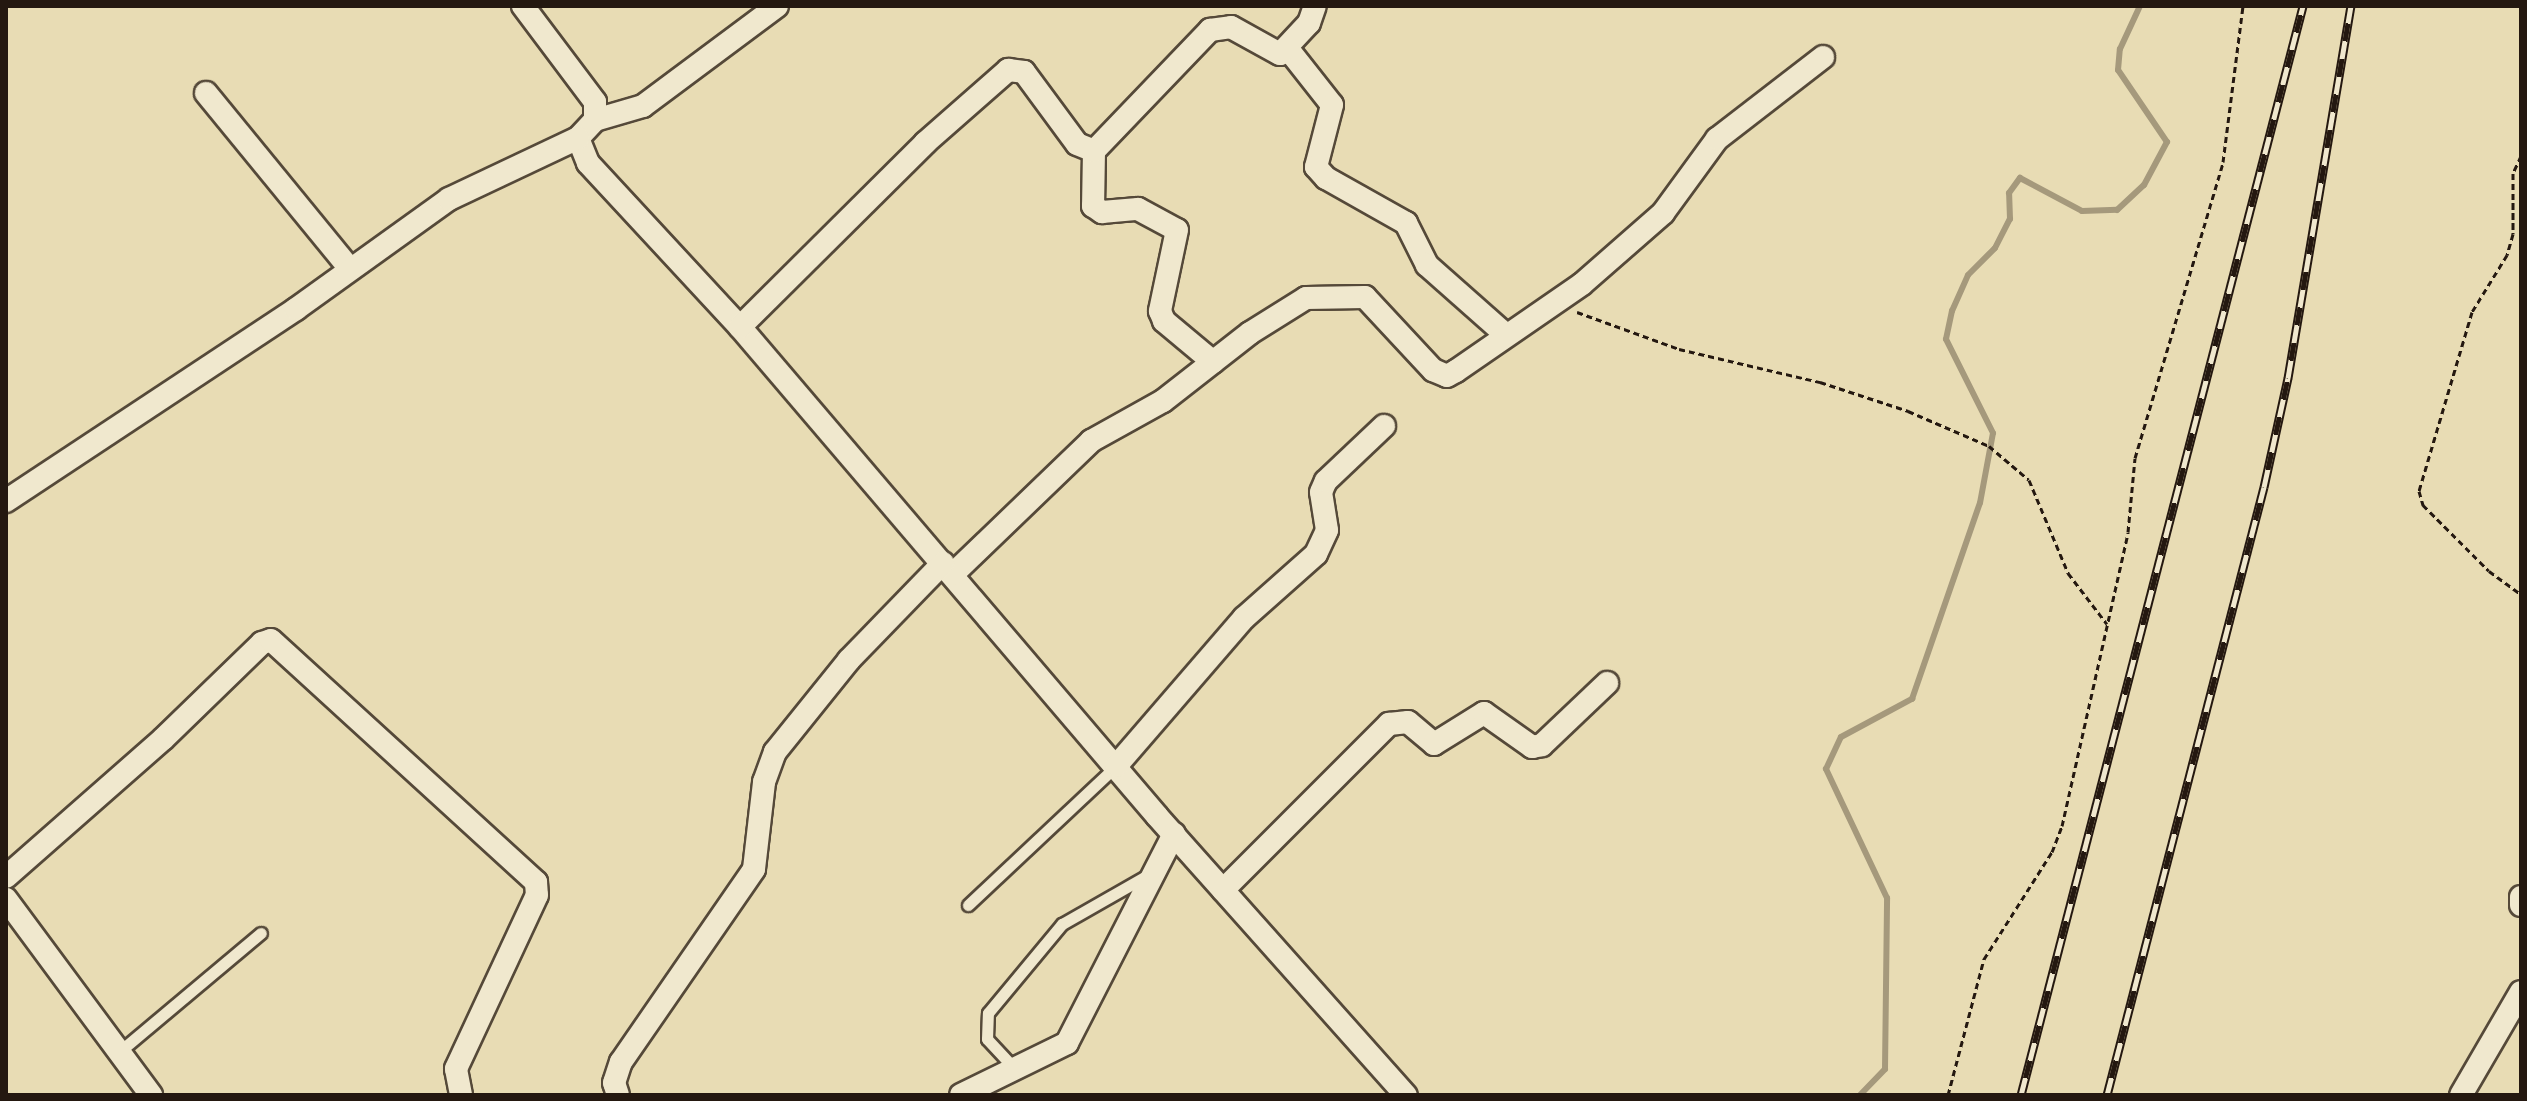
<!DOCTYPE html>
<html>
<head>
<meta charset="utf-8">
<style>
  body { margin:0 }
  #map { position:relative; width:2527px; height:1101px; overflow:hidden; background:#e8dcb4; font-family:"IM FELL French Canon",serif }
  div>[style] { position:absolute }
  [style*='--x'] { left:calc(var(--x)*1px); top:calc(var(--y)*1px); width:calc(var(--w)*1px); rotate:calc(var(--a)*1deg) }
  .stream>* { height:6px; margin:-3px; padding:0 3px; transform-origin:3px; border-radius:3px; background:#a5997c }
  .path>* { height:3px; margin-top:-1.5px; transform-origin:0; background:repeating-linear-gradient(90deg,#241810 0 6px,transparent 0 10px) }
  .roads { filter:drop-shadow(2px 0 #554939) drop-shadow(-2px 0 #554939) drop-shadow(0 2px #554939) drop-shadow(0 -2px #554939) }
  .lane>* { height:11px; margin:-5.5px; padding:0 5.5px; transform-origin:5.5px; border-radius:5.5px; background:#f0e8ce }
  .street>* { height:22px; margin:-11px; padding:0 11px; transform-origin:11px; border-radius:11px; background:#f0e8ce }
  .rail>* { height:9px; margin-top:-4.5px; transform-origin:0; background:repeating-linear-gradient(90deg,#f0e8ce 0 18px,#241810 0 36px); box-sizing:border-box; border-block:2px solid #241810 }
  span { translate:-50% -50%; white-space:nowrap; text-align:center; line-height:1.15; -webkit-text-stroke:8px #f0e8ce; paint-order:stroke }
  .frame { position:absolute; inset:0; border:8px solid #241810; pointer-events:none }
</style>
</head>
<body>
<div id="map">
  <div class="stream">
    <div style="--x:1860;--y:1095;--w:36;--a:-46"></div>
    <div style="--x:1885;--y:1069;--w:171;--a:-89.3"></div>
    <div style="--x:1887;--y:898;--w:143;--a:-115.3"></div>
    <div style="--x:1826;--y:769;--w:35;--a:-65"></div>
    <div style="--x:1841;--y:737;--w:81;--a:-28.2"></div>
    <div style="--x:1912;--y:699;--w:207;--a:-70.9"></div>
    <div style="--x:1980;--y:503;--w:71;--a:-79.5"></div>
    <div style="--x:1993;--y:433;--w:105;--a:-116.6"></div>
    <div style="--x:1946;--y:339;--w:29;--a:-78"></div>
    <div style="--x:1952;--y:311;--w:39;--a:-66"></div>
    <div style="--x:1968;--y:275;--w:38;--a:-45"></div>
    <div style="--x:1995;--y:248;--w:33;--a:-63"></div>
    <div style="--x:2010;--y:219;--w:26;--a:-92"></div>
    <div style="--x:2009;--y:193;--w:19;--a:-54"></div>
    <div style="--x:2020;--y:178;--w:70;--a:28"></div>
    <div style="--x:2082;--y:211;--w:35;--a:-2"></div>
    <div style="--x:2117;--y:210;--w:37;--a:-43"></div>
    <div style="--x:2144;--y:185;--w:49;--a:-61.9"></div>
    <div style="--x:2167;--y:142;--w:87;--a:-124.2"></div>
    <div style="--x:2118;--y:70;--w:21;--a:-85"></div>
    <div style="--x:2120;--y:49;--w:47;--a:-65.1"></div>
  </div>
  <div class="path">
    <div style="--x:2521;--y:156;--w:19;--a:115"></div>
    <div style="--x:2513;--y:173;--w:61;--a:90"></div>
    <div style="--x:2513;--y:234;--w:22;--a:106"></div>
    <div style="--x:2507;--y:255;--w:67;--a:121.6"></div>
    <div style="--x:2472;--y:312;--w:187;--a:106.5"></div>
    <div style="--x:2419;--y:491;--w:15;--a:74"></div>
    <div style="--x:2423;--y:505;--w:93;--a:45"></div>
    <div style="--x:2489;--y:571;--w:39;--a:36"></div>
    <div style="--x:1577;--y:312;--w:109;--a:19.9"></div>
    <div style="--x:1679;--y:349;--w:145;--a:13.2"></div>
    <div style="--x:1820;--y:382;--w:93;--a:18.2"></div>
    <div style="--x:1908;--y:411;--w:88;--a:23.4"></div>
    <div style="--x:1989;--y:446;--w:52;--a:40.4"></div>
    <div style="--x:2029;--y:480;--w:101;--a:67.2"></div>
    <div style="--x:2068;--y:573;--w:64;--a:52.6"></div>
    <div style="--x:1948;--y:1095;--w:141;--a:-75.2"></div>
    <div style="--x:1984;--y:959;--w:127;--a:-57.6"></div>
    <div style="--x:2052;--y:852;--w:28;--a:-69"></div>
    <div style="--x:2062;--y:826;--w:301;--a:-77.3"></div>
    <div style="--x:2128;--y:532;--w:74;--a:-84.6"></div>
    <div style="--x:2135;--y:458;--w:309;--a:-73.4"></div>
    <div style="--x:2223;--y:162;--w:157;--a:-82.7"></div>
  </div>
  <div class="roads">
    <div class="lane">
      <div style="--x:968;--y:905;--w:203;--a:-43.2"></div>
      <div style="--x:119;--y:1052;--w:185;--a:-40"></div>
      <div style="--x:1015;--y:1069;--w:41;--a:-133"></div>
      <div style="--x:987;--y:1039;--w:26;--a:-88"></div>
      <div style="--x:988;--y:1013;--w:116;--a:-50.3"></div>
      <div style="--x:1062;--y:924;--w:99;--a:-29.7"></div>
    </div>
    <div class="street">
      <div style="--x:523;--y:6;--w:120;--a:53.1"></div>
      <div style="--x:595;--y:102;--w:18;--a:90"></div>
      <div style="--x:595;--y:120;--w:25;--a:133"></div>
      <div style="--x:578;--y:138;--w:27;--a:68"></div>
      <div style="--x:588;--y:163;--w:224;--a:47.2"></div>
      <div style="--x:740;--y:327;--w:643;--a:49.54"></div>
      <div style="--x:1157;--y:816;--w:374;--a:48.3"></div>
      <div style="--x:1288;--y:49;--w:71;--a:51.8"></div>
      <div style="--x:1332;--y:105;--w:64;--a:104.5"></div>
      <div style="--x:1316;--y:167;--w:15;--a:48"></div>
      <div style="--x:1326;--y:178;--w:92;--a:29.4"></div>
      <div style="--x:1406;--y:223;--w:47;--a:63.4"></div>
      <div style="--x:1427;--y:265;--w:104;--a:41.5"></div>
      <div style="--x:206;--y:93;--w:226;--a:50.7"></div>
      <div style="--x:595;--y:120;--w:50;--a:-16.3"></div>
      <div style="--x:643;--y:106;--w:167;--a:-36.7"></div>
      <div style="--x:1094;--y:151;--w:55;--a:91"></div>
      <div style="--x:1093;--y:206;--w:11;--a:34"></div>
      <div style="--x:1102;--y:212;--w:36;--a:-5"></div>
      <div style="--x:1138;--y:209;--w:44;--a:28.3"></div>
      <div style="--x:1177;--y:230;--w:83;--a:101.9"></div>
      <div style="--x:1160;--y:311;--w:11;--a:68"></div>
      <div style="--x:1164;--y:321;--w:64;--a:39.9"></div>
      <div style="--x:740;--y:327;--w:261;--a:-44.8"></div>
      <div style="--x:925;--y:143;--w:111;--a:-41.3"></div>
      <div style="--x:1008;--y:70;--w:16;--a:7"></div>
      <div style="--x:1024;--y:72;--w:89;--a:53.6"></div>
      <div style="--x:1077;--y:144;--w:18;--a:22"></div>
      <div style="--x:1094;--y:151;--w:168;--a:-46.2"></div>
      <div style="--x:1210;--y:30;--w:21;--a:-8"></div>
      <div style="--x:1231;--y:27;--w:56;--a:28.9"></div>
      <div style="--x:1280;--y:54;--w:42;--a:-46.9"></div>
      <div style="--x:1309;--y:23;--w:18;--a:-71"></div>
      <div style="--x:6;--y:501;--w:348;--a:-33.5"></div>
      <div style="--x:296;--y:309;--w:188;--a:-35.7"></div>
      <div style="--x:449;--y:199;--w:143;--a:-25.3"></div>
      <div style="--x:953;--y:574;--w:192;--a:-43.9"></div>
      <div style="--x:1091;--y:441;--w:82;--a:-29.1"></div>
      <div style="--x:1163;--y:401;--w:110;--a:-38"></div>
      <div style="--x:1250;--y:333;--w:66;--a:-32"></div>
      <div style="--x:1306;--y:298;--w:59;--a:-1"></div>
      <div style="--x:1365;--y:297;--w:100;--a:47"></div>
      <div style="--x:1433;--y:370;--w:15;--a:23"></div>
      <div style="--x:1447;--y:376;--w:10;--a:-29"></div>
      <div style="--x:1456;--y:371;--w:153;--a:-34.6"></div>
      <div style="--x:1582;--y:284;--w:108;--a:-41.2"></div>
      <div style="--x:1663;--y:213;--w:92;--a:-53.9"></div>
      <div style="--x:1717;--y:139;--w:134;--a:-37.7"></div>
      <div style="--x:1117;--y:765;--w:194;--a:-49.2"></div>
      <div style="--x:1244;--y:618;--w:96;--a:-41.6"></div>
      <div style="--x:1316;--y:554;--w:26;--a:-65"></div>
      <div style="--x:1327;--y:530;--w:38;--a:-99"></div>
      <div style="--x:1321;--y:492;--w:12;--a:-66"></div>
      <div style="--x:1326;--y:481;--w:80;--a:-43.5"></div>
      <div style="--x:6;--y:877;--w:209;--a:-41.3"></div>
      <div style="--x:163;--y:739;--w:138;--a:-44.1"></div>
      <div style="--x:262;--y:643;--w:9;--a:-18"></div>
      <div style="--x:271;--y:640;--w:359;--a:42.4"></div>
      <div style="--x:536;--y:882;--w:13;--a:86"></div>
      <div style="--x:537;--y:895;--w:192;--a:115"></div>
      <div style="--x:456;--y:1069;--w:26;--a:79"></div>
      <div style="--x:1223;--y:890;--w:235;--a:-45"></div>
      <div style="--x:1389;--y:724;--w:19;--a:-6"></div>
      <div style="--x:1408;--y:722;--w:34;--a:40"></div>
      <div style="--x:1434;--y:744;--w:59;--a:-31.8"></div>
      <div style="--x:1484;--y:713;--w:59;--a:35.3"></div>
      <div style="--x:1532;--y:747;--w:10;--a:-11"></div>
      <div style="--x:1542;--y:745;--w:90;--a:-43.6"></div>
      <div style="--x:2521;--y:897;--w:8;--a:90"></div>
      <div style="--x:6;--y:899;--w:244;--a:53.5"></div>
      <div style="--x:618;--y:1095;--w:13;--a:-108"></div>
      <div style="--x:614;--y:1083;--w:22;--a:-72"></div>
      <div style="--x:621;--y:1062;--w:234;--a:-55.4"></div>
      <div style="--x:754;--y:869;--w:88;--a:-83.4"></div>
      <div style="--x:764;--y:782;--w:32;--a:-70"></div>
      <div style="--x:775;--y:752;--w:118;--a:-51.2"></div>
      <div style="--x:849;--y:660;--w:135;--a:-45.9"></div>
      <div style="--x:961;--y:1095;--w:118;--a:-26.1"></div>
      <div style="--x:1067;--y:1043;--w:235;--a:-62.9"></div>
      <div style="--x:2461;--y:1095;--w:119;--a:-59.8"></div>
    </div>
  </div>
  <div class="rail">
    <div style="--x:2021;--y:1095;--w:1125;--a:-75.48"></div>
    <div style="--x:2107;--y:1095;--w:628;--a:-75.52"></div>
    <div style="--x:2264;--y:487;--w:112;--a:-77.6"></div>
    <div style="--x:2288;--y:378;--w:377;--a:-80.4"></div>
  </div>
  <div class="frame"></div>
</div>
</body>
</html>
